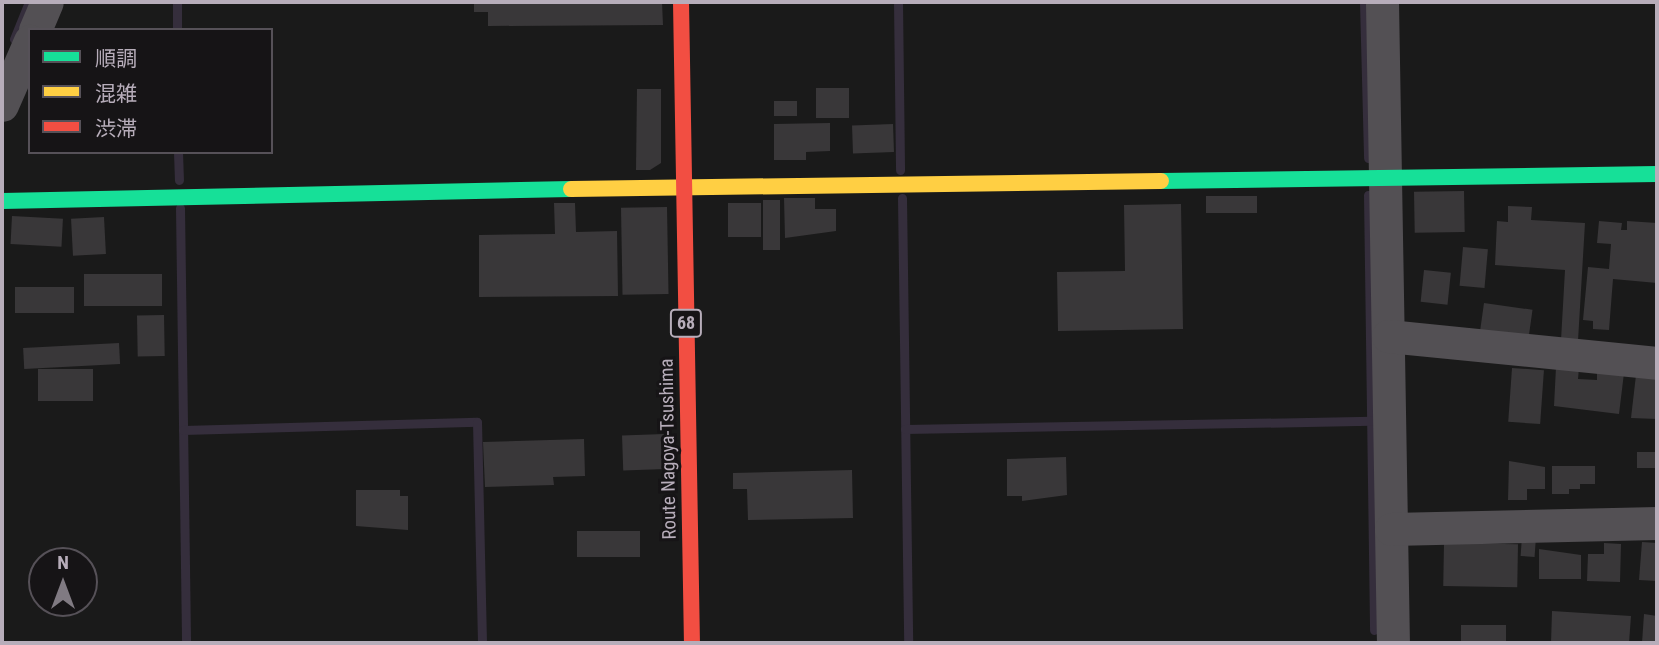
<!DOCTYPE html>
<html>
<head>
<meta charset="utf-8">
<style>
  body { margin:0 }
  #map { position:relative; width:1659px; height:645px; overflow:hidden; background:#1a1a1a; font-family:"Roboto Condensed","Noto Sans JP",sans-serif }
  div>[style] { position:absolute }
  [style*='--x'] { left:calc(var(--x)*1px); top:calc(var(--y)*1px); width:calc(var(--w)*1px); rotate:calc(var(--a)*1deg) }
  .stream>* { height:9px; margin:-4.5px; padding:0 4.5px; transform-origin:4.5px; border-radius:4.5px; background:#352e3c }
  .building>* { inset:0; background:#393739; transform-origin:0 0 }
  .street>* { height:33px; margin:-16.5px; padding:0 16.5px; transform-origin:16.5px; border-radius:16.5px; background:#535054 }
  .fast>* { height:16px; margin:-8px; padding:0 8px; transform-origin:8px; border-radius:8px; background:#16e098 }
  .slow>* { height:16px; margin:-8px; padding:0 8px; transform-origin:8px; border-radius:8px; background:#ffcf43 }
  .jam>* { height:16px; margin:-8px; padding:0 8px; transform-origin:8px; border-radius:8px; background:#f24e42 }
  span { translate:-50% -50%; white-space:nowrap; text-align:center; line-height:1.15; -webkit-text-stroke:6px #161416; paint-order:stroke }
  .shield-label span { padding:2px 5px; background:#161416; border:2px solid; border-radius:5px; -webkit-text-stroke-width:0 }
  .shield-label { font-size:18px; color:#b7adba; font-weight:700 }
  .street-label { font-size:19px; color:#b7adba }
  .frame { position:absolute; inset:0; border:4px solid #b7adba; pointer-events:none }
  .legend { position:absolute; left:28px; top:28px; width:245px; height:126px; box-sizing:border-box; background:#161416; border:2px solid #565158; margin:0; padding:9px 12px; list-style:none; font-size:21px; color:#b7adba }
  .legend li { display:flex; align-items:center; gap:14px; height:35px }
  .legend b { width:35px; border:2px solid #565158 }
  .north { position:absolute; left:28px; top:547px; width:70px; height:70px; box-sizing:border-box; background:#161416; border:2px solid #565158; border-radius:50%; rotate:0deg; font-size:19px; font-weight:700; line-height:28px; text-align:center; color:#b7adba }
  .north::after { content:''; display:block; margin:auto; width:24px; height:32px; background:#807a82; clip-path:polygon(50% 0,100% 100%,50% 72%,0 100%) }
</style>
</head>
<body>
<div id="map">
  <div class="stream">
    <div style="--x:177;--y:2;--w:28;--a:90"></div>
    <div style="--x:898;--y:2;--w:168;--a:89.3"></div>
    <div style="--x:1364;--y:2;--w:156;--a:88.5"></div>
    <div style="--x:14;--y:39;--w:40;--a:-68"></div>
    <div style="--x:178;--y:152;--w:28;--a:88"></div>
    <div style="--x:1368;--y:195;--w:435;--a:89.2"></div>
    <div style="--x:902;--y:198;--w:444;--a:89.2"></div>
    <div style="--x:180;--y:208;--w:435;--a:89.2"></div>
    <div style="--x:905;--y:429;--w:466;--a:-1"></div>
    <div style="--x:183;--y:430;--w:294;--a:-1.6"></div>
    <div style="--x:477;--y:422;--w:219;--a:88.7"></div>
  </div>
  <div class="building">
    <div style="clip-path:polygon(474px 2px,662px 2px,663px 25px,488px 26px,488px 12px,474px 12px)"></div>
    <div style="left:849px;top:88px;width:30px;height:33px;rotate:90deg"></div>
    <div style="clip-path:polygon(637px 89px,661px 89px,661px 163px,650px 170px,636px 170px)"></div>
    <div style="left:797px;top:101px;width:15px;height:23px;rotate:90deg"></div>
    <div style="clip-path:polygon(830px 123px,830px 151px,806px 152px,806px 160px,774px 160px,774px 124px)"></div>
    <div style="left:893px;top:124px;width:28px;height:41px;rotate:88deg"></div>
    <div style="left:1464px;top:191px;width:41px;height:50px;rotate:89deg"></div>
    <div style="left:1257px;top:196px;width:17px;height:51px;rotate:90deg"></div>
    <div style="clip-path:polygon(784px 198px,815px 198px,815px 209px,836px 209px,836px 231px,785px 238px)"></div>
    <div style="left:763px;top:200px;width:17px;height:50px"></div>
    <div style="clip-path:polygon(554px 203px,575px 203px,576px 232px,617px 231px,618px 296px,479px 297px,479px 235px,555px 234px)"></div>
    <div style="left:728px;top:203px;width:33px;height:34px"></div>
    <div style="clip-path:polygon(1181px 204px,1183px 329px,1058px 331px,1057px 272px,1125px 271px,1124px 205px)"></div>
    <div style="clip-path:polygon(1508px 206px,1532px 207px,1531px 220px,1585px 223px,1578px 341px,1561px 340px,1565px 270px,1495px 265px,1497px 221px,1508px 222px)"></div>
    <div style="left:667px;top:207px;width:87px;height:46px;rotate:89deg"></div>
    <div style="left:12px;top:216px;width:51px;height:28px;rotate:3deg"></div>
    <div style="left:104px;top:217px;width:37px;height:33px;rotate:87deg"></div>
    <div style="clip-path:polygon(1599px 221px,1622px 223px,1621px 230px,1627px 230px,1627px 221px,1657px 223px,1657px 283px,1613px 279px,1609px 330px,1593px 329px,1593px 321px,1583px 320px,1588px 267px,1609px 269px,1611px 244px,1597px 243px)"></div>
    <div style="left:1463px;top:247px;width:25px;height:39px;rotate:5deg"></div>
    <div style="left:1424px;top:270px;width:27px;height:32px;rotate:6deg"></div>
    <div style="left:162px;top:274px;width:32px;height:78px;rotate:90deg"></div>
    <div style="left:15px;top:287px;width:59px;height:26px"></div>
    <div style="left:1484px;top:303px;width:49px;height:27px;rotate:8deg"></div>
    <div style="left:164px;top:315px;width:41px;height:27px;rotate:89deg"></div>
    <div style="left:119px;top:343px;width:21px;height:96px;rotate:87deg"></div>
    <div style="clip-path:polygon(1556px 367px,1579px 368px,1578px 379px,1597px 380px,1597px 372px,1624px 373px,1619px 414px,1554px 406px)"></div>
    <div style="left:1512px;top:368px;width:32px;height:54px;rotate:4deg"></div>
    <div style="left:93px;top:369px;width:32px;height:55px;rotate:90deg"></div>
    <div style="clip-path:polygon(1636px 375px,1657px 375px,1657px 419px,1631px 418px)"></div>
    <div style="left:664px;top:434px;width:35px;height:42px;rotate:88deg"></div>
    <div style="clip-path:polygon(584px 439px,585px 476px,553px 477px,554px 485px,485px 487px,483px 442px)"></div>
    <div style="left:1657px;top:452px;width:16px;height:20px;rotate:90deg"></div>
    <div style="clip-path:polygon(1066px 457px,1067px 495px,1022px 501px,1022px 496px,1007px 496px,1007px 459px)"></div>
    <div style="clip-path:polygon(1509px 461px,1545px 467px,1545px 489px,1527px 489px,1527px 500px,1508px 500px)"></div>
    <div style="clip-path:polygon(1552px 466px,1595px 466px,1595px 484px,1580px 484px,1580px 489px,1569px 489px,1569px 494px,1552px 494px)"></div>
    <div style="clip-path:polygon(852px 470px,853px 518px,748px 520px,747px 489px,733px 489px,733px 473px)"></div>
    <div style="clip-path:polygon(356px 490px,400px 490px,400px 496px,408px 496px,408px 530px,356px 526px)"></div>
    <div style="left:577px;top:531px;width:63px;height:26px"></div>
    <div style="left:1522px;top:536px;width:14px;height:20px;rotate:4deg"></div>
    <div style="clip-path:polygon(1642px 542px,1657px 543px,1657px 581px,1639px 580px)"></div>
    <div style="left:1444px;top:543px;width:74px;height:43px;rotate:1deg"></div>
    <div style="clip-path:polygon(1604px 543px,1621px 544px,1620px 582px,1587px 581px,1588px 554px,1604px 554px)"></div>
    <div style="clip-path:polygon(1539px 549px,1581px 555px,1581px 579px,1539px 579px)"></div>
    <div style="clip-path:polygon(1552px 611px,1631px 616px,1629px 643px,1551px 643px)"></div>
    <div style="clip-path:polygon(1644px 614px,1657px 616px,1657px 643px,1642px 643px)"></div>
    <div style="left:1506px;top:625px;width:18px;height:45px;rotate:90deg"></div>
  </div>
  <div class="street">
    <div style="--x:1382;--y:2;--w:641;--a:89.02"></div>
    <div style="--x:35;--y:30;--w:30;--a:-67"></div>
    <div style="--x:2;--y:105;--w:70;--a:-66.4"></div>
    <div style="--x:1388;--y:336;--w:270;--a:5.7"></div>
    <div style="--x:1391;--y:529;--w:266;--a:-1.3"></div>
  </div>
  <div class="fast">
    <div style="--x:1161;--y:181;--w:496;--a:-0.8"></div>
    <div style="--x:2;--y:201;--w:569;--a:-1.21"></div>
  </div>
  <div class="slow">
    <div style="--x:571;--y:189;--w:590;--a:-0.78"></div>
  </div>
  <div class="jam">
    <div style="--x:681;--y:2;--w:641;--a:89.02"></div>
  </div>
  <div class="shield-label">
    <span style="left:686px;top:323px">68</span>
  </div>
  <div class="street-label">
    <span style="left:668px;top:449px;rotate:-91deg">Route Nagoya-Tsushima</span>
  </div>
  <div class="frame"></div>
  <ul class="legend">
  <li><b style="height:9px;background:#16e098"></b>順調</li>
  <li><b style="height:9px;background:#ffcf43"></b>混雑</li>
  <li><b style="height:9px;background:#f24e42"></b>渋滞</li>
  </ul>
  <div class="north">N</div>
</div>
</body>
</html>
